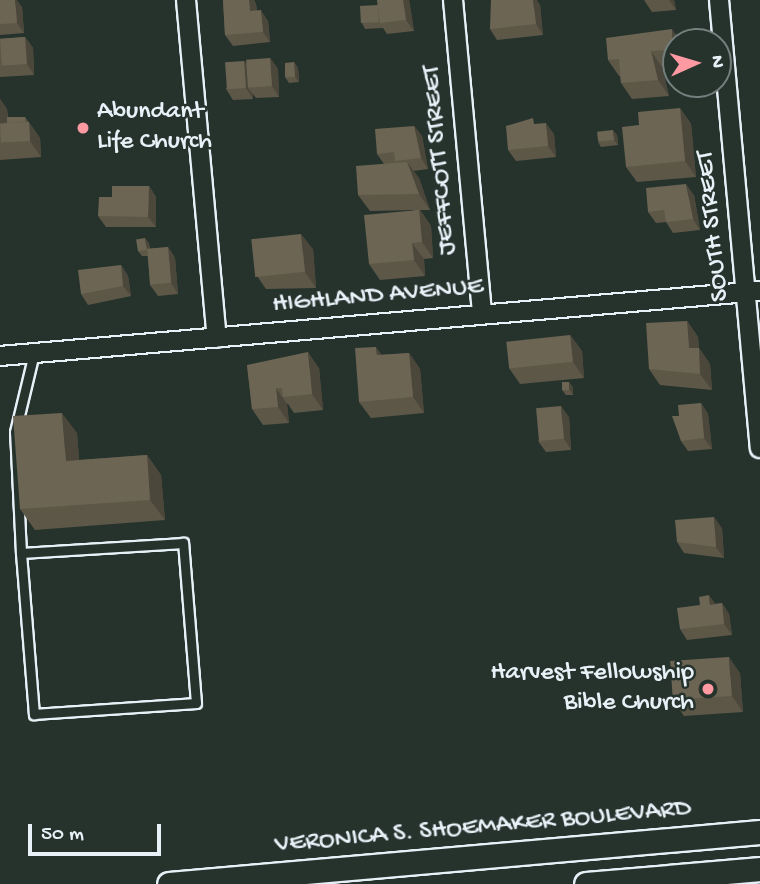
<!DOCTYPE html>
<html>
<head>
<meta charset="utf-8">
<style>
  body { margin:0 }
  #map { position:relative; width:760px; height:884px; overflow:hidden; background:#26332d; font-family:"Gochi Hand",sans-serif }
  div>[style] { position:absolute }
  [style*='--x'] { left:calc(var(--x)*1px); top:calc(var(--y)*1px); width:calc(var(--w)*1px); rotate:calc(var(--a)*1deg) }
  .roads { filter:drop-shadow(2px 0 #e8f1f8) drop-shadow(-2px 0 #e8f1f8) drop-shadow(0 2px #e8f1f8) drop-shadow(0 -2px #e8f1f8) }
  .service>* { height:9px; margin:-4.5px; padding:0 4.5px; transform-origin:4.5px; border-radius:4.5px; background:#26332d }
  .minor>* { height:18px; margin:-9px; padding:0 9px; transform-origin:9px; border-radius:9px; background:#26332d }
  .tertiary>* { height:23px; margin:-11.5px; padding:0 11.5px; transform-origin:11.5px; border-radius:11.5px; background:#26332d }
  .wall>* { inset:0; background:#5d5748 }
  .shaded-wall>* { inset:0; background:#4c473b }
  .building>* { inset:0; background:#6c6554; transform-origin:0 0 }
  .dots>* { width:19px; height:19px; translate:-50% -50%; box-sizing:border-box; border:4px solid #26332d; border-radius:50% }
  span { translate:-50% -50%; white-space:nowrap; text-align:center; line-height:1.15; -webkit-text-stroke:5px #26332d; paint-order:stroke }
  .poi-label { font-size:26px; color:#e8f1f8 }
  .left { translate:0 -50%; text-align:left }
  .right { translate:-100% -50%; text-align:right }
  .street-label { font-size:26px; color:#e8f1f8 }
  .north { position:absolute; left:662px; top:28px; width:70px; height:70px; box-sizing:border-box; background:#26332d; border:2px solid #747f7e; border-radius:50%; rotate:86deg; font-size:19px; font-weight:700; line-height:28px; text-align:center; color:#e8f1f8 }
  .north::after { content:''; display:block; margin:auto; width:24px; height:32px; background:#ff9aa2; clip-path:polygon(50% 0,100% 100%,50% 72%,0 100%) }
  .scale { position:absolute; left:28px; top:824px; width:133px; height:32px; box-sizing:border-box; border:4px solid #e8f1f8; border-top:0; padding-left:9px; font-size:21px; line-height:24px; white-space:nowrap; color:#e8f1f8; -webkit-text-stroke:5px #26332d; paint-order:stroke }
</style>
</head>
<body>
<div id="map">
  <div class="roads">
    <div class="service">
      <div style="--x:21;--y:553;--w:162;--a:85.4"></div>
      <div style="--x:34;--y:714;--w:162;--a:-3.9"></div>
      <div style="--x:196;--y:703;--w:161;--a:-94.6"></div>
      <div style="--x:183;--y:543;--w:162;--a:176.5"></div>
      <div style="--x:21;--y:553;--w:121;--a:-92.8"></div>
      <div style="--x:15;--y:432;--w:81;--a:-76.5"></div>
    </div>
    <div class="minor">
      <div style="--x:186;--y:0;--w:339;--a:84.8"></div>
      <div style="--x:453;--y:0;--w:315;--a:84.7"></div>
      <div style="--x:719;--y:0;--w:450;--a:84.8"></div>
      <div style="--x:0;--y:356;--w:763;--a:-4.89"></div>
    </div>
    <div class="tertiary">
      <div style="--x:169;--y:884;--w:593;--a:-5.03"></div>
      <div style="--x:586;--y:884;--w:175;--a:-4.9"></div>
    </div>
  </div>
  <div class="wall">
    <div style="clip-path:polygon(0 0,22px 7px,24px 33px,0 35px)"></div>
    <div style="clip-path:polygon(223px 0,254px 0,256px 4px,257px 11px,268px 21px,270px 42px,233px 46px,225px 35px)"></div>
    <div style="clip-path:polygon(377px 0,409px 0,414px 31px,387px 34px,383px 28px,365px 29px,362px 23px,378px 5px)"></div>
    <div style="clip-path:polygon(644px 0,674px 0,676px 10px,652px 12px)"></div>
    <div style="clip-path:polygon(540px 5px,543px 35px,497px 40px,490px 29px)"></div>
    <div style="clip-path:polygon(25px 37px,33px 48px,34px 75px,0 77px,0 39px)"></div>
    <div style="clip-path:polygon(676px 42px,676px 66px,662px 67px,669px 96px,632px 99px,621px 83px,620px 76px,619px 76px,608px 60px)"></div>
    <div style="clip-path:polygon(270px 58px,278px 69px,279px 97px,256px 98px,253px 94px,253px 99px,233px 100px,226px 89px,244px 61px,247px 64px)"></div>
    <div style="clip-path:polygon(294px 62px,298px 68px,299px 82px,289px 83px,285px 77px)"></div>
    <div style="clip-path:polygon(0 99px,7px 109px,8px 117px,25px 117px,40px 138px,41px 157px,0 160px)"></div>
    <div style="clip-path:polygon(680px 108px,691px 124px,696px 177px,637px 182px,626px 167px,639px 125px)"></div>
    <div style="clip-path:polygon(537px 124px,554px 134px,556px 157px,516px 161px,508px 150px)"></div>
    <div style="clip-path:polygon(414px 126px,422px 136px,428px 169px,413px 171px,419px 178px,430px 210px,420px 210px,431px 226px,433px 258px,424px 259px,425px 276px,380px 280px,369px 264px,414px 210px,370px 211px,358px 195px,384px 164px,377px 154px)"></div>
    <div style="clip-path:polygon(617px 135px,618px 145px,601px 147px,598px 142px)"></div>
    <div style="clip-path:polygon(149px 186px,156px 197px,156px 227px,106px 227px,98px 216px)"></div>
    <div style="clip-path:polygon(694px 195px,700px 230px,673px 233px,666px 222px,656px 223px,648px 212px)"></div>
    <div style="clip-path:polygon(149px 243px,150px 249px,168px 247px,175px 258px,178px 294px,158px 296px,150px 285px,148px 256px,142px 256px,138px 251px)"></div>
    <div style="clip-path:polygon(313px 249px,316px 288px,266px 289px,255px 273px)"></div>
    <div style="clip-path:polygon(121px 265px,128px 276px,131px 296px,88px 305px,81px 294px)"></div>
    <div style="clip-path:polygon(687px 321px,698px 337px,699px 348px,710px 364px,712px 390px,660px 385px,649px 369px)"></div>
    <div style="clip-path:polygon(570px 335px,582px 351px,584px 378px,520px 384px,509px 368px)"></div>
    <div style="clip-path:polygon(409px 353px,420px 369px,424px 413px,371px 418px,359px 402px,382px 355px)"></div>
    <div style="clip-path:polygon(247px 365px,319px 368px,323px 410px,294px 413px,288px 404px,287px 404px,289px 423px,263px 425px,252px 409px)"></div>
    <div style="clip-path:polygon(573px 387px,573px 395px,566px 395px,562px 390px)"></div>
    <div style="clip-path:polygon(701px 403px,708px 414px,712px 449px,688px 451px,681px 441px,679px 416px)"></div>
    <div style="clip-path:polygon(569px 417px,571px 450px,546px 452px,538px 441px)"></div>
    <div style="clip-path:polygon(77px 433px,79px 460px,147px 455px,161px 475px,165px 520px,35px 530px,20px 509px)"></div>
    <div style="clip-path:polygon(722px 528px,724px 558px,684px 553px,677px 542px)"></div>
    <div style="clip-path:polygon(722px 603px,729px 614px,732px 635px,687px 640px,680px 629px,715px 604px)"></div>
    <div style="clip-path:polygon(740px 673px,743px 712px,684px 716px,673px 700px)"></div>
  </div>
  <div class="shaded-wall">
    <div style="clip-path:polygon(15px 0,17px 0,22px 7px,24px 33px,17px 23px)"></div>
    <div style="clip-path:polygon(249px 0,254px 0,256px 4px,258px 22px,250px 11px)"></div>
    <div style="clip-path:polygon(403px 0,409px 0,414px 31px,406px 20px)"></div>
    <div style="clip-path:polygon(533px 0,537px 0,540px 5px,543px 35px,536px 24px)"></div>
    <div style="clip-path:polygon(669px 0,674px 0,676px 10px)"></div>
    <div style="clip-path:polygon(261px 10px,268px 21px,270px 42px,263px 32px)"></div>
    <div style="clip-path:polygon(672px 29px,681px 42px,676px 42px,676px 54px,673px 50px)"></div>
    <div style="clip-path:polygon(25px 37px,33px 48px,34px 75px,27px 64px)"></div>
    <div style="clip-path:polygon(651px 51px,662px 67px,669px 96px,658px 80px)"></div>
    <div style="clip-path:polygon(270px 58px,278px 69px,279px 97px,272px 86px)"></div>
    <div style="clip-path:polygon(244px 61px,252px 72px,248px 88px,253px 94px,253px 99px,246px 88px)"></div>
    <div style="clip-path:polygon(294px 62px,298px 68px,299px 82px,295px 77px)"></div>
    <div style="clip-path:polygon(0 99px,7px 109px,9px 132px,0 127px)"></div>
    <div style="clip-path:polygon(680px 108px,691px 124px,696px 177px,685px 161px)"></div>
    <div style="clip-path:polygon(29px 122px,40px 138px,41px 157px,30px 141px)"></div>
    <div style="clip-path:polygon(546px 123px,554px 134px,556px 157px,548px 146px)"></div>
    <div style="clip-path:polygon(414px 126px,422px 136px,428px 169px,421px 158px)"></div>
    <div style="clip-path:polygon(613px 130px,617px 135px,618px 145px,614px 140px)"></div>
    <div style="clip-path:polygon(407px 162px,419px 178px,430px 210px,419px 194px)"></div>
    <div style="clip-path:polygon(686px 184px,694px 195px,700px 230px,693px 219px)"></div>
    <div style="clip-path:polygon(149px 186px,156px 197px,156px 227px,148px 217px)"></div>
    <div style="clip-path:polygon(419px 210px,431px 226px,433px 258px,422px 242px)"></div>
    <div style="clip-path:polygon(301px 234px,313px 249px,316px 288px,305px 272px)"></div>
    <div style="clip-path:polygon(145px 238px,149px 243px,150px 255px,147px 250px)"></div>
    <div style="clip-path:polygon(412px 243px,424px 259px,425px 276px,414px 260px)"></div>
    <div style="clip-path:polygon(168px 247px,175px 258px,178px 294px,171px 283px)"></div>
    <div style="clip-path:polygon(121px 265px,128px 276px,131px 296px,123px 286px)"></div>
    <div style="clip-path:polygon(687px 321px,698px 337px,699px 348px,710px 364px,712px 390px,700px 374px,689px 348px)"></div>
    <div style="clip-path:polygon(570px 335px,582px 351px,584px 378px,573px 362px)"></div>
    <div style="clip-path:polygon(376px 347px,387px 362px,377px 355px)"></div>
    <div style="clip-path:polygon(308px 352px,319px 368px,323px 410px,312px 394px)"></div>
    <div style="clip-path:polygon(409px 353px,420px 369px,424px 413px,413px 397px)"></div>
    <div style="clip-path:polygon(569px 382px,573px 387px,573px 395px,569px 389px)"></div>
    <div style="clip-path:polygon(276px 388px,287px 404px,289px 423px,278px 407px)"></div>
    <div style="clip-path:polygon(701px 403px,708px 414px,712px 449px,704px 438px)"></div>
    <div style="clip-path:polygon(561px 406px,569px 417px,571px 450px,564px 439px)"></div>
    <div style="clip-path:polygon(62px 413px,77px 433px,81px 482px,66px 461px)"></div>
    <div style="clip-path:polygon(147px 455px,161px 475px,165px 520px,150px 500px)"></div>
    <div style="clip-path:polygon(714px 517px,722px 528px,724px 558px,716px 547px)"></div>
    <div style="clip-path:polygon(709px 595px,717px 606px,710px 605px)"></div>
    <div style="clip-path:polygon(722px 603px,729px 614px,732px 635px,724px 624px)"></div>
    <div style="clip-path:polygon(729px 657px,740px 673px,743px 712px,732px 696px)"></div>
  </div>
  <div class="building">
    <div style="clip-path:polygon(0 0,15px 0,17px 23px,0 24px)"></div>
    <div style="clip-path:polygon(223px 0,249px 0,250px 11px,261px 10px,263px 32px,225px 35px)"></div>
    <div style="clip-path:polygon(377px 0,403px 0,406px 20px,380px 23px)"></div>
    <div style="clip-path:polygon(491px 0,533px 0,536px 24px,490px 29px)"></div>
    <div style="left:378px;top:5px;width:17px;height:18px;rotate:87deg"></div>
    <div style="clip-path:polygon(672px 29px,673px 50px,651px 51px,658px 80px,621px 83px,619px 59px,608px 60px,606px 38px)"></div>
    <div style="left:25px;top:37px;width:27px;height:25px;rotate:86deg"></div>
    <div style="left:270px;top:58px;width:28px;height:24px;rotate:86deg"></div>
    <div style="left:244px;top:61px;width:27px;height:19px;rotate:86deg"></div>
    <div style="clip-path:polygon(294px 62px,295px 77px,285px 77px,285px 63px)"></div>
    <div style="clip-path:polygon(680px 108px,685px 161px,626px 167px,622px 127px,639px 125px,638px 112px)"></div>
    <div style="clip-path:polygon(7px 117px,25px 117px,25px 122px,7px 123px)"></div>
    <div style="clip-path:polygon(533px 118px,534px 124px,546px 123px,548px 146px,508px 150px,506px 126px)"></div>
    <div style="left:29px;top:122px;width:19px;height:29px;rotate:87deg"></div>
    <div style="clip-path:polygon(414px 126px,421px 158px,395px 161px,394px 152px,377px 154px,375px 129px)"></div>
    <div style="left:613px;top:130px;width:10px;height:16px;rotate:84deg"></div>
    <div style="clip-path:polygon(407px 162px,419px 194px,358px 195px,356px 166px)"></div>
    <div style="clip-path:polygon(686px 184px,693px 219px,666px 222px,664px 210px,648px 212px,646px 188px)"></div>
    <div style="clip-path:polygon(112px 186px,149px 186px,148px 217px,98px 216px,99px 197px,112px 197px)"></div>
    <div style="clip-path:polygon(419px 210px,422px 242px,412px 243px,414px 260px,369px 264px,364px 215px)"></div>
    <div style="left:301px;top:234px;width:38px;height:50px;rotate:84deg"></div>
    <div style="left:145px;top:238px;width:12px;height:9px;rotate:81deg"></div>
    <div style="left:168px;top:247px;width:36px;height:21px;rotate:85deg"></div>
    <div style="clip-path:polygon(121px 265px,123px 286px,81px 294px,78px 270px)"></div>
    <div style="clip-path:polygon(687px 321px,689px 348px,699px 348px,700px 374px,649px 369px,646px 323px)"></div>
    <div style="left:570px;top:335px;width:27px;height:64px;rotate:84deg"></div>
    <div style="clip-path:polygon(376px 347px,377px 355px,409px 353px,413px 397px,359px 402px,355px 348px)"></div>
    <div style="clip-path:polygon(308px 352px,312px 394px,283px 397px,282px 388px,276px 388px,278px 407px,252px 409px,247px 365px)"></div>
    <div style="left:562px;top:382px;width:7px;height:8px"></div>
    <div style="clip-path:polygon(701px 403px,704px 438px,681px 441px,672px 416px,679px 416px,678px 405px)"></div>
    <div style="left:561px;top:406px;width:33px;height:25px;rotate:85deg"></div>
    <div style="clip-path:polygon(62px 413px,66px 461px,147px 455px,150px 500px,20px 509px,13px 416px)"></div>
    <div style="clip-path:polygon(714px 517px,716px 547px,677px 542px,675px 520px)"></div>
    <div style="clip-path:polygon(709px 595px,710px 605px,722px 603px,724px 624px,680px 629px,677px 608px,700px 605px,699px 597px)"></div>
    <div style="left:729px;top:657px;width:39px;height:59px;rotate:86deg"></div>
  </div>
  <div class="dots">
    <div style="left:83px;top:128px;background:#ff9aa2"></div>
    <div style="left:708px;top:689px;background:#ff9aa2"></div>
  </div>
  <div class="poi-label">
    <span class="left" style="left:97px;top:128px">Abundant<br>Life Church</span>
    <span class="right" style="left:694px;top:689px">Harvest Fellowship<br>Bible Church</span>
  </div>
  <div class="street-label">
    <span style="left:441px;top:160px;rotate:-95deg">JEFFCOTT STREET</span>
    <span style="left:714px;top:226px;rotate:-96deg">SOUTH STREET</span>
    <span style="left:378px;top:297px;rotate:-5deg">HIGHLAND AVENUE</span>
    <span style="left:483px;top:828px;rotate:-5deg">VERONICA S. SHOEMAKER BOULEVARD</span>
  </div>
  <div class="north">N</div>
  <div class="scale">50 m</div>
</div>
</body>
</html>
